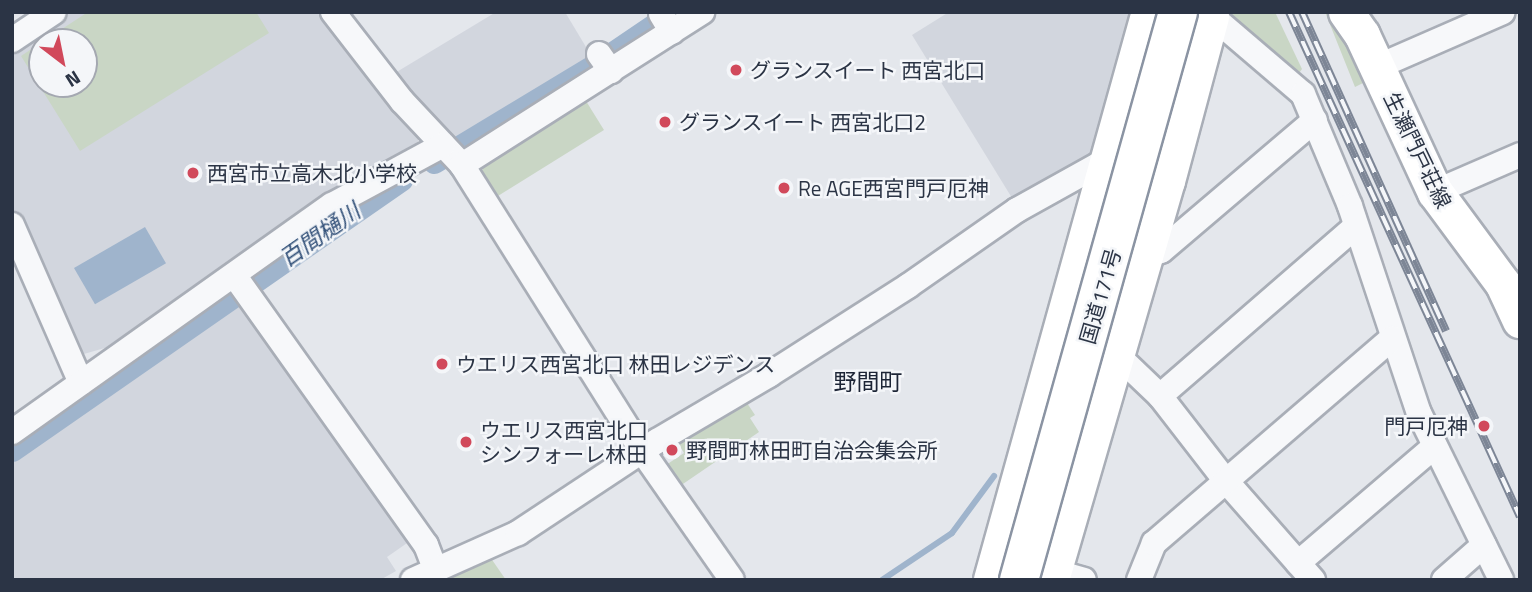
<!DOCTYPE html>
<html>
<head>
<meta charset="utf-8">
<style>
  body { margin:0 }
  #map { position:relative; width:1532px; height:592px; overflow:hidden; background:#e4e7ec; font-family:"Titillium Web","Noto Sans JP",sans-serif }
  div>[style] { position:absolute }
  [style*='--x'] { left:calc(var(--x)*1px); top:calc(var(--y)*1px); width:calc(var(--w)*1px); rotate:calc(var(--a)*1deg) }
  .built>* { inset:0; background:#d2d6de }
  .green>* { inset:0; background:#c9d6c5 }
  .water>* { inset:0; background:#9fb4cc; transform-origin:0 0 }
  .stream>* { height:6px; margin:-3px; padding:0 3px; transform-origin:3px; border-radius:3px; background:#9fb4cc }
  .canal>* { height:23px; margin:-11.5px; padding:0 11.5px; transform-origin:11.5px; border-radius:11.5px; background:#9fb4cc }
  .roads { filter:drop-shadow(2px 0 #a9aeb7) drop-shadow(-2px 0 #a9aeb7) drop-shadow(0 2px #a9aeb7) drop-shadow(0 -2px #a9aeb7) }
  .minor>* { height:24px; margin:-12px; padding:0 12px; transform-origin:12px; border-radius:12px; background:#f7f8fa }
  .secondary>* { height:35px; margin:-17.5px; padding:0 17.5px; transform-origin:17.5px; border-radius:17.5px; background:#fff }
  .trunk>* { height:38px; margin:-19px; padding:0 19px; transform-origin:19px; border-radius:19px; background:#fff }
  .rail>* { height:8px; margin-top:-4px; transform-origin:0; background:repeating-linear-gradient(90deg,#f4f6f9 0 16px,#7d8696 0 32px); box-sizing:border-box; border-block:2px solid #7d8696 }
  .bridges { filter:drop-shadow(2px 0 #8b94a3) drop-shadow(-2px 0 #8b94a3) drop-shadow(0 2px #8b94a3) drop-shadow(0 -2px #8b94a3) }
  .trunk-bridge>* { height:38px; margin:-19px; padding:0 19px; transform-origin:19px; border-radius:19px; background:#fff }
  .dots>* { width:19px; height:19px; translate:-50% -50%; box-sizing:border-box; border:4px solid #f4f6f9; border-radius:50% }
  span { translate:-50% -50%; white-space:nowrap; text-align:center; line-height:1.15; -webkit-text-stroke:5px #f4f6f9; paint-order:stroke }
  .poi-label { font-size:21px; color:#2b3445 }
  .left { translate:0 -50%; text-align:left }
  .right { translate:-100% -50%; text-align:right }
  .street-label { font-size:21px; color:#2b3445 }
  .water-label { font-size:23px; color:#34527a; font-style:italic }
  .neighbourhood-label { font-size:23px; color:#1d2536 }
  .frame { position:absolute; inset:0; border:14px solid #2b3445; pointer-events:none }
  .north { position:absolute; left:28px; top:28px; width:70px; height:70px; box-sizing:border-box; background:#f4f6f9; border:2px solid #a4a8b1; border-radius:50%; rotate:148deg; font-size:19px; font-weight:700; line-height:28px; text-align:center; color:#2b3445 }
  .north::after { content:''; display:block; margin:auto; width:24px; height:32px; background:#d1495b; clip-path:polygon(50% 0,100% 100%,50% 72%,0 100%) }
</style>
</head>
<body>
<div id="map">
  <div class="built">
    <div style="clip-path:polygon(evenodd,65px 12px,317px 12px,418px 137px,418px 147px,115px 345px,77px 356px,12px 207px,12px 48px,65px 12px,42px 42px,84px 42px,84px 84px,42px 84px,42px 42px)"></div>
    <div style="clip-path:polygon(496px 12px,565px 12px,592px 57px,455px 140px,390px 76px)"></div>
    <div style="clip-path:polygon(949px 12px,1137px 12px,1098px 151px,1012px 198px,912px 35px)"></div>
    <div style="clip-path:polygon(226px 293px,238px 297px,410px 541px,387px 557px,396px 571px,380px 580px,12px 580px,12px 442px)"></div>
  </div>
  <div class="green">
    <div style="clip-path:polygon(88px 12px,256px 12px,269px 33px,80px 151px,21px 56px,42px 42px,42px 84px,84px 84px,84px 42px,42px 42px)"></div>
    <div style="clip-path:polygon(1226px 12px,1275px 12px,1302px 69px,1297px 76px)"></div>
    <div style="clip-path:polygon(1325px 12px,1336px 21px,1369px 80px,1355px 87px)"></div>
    <div style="clip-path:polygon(586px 101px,604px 130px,493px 199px,480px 178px,485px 162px)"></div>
    <div style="clip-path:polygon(743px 397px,755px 415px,750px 418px,759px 432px,680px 486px,666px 465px,684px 453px,675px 439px)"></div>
    <div style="clip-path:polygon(488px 554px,506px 580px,432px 580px)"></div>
  </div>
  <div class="water">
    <div style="left:145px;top:227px;width:42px;height:82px;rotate:60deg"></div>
  </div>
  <div class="stream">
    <div style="--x:882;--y:580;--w:84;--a:-33.9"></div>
    <div style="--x:952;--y:533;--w:71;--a:-53.6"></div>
  </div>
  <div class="canal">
    <div style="--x:434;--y:162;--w:188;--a:-31.1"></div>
    <div style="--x:595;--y:65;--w:94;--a:-34.2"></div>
    <div style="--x:12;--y:450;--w:474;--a:-34.8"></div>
  </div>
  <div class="roads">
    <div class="minor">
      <div style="--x:333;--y:12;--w:113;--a:52.2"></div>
      <div style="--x:402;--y:101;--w:88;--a:46.8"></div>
      <div style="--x:462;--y:165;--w:338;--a:57.8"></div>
      <div style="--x:642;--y:451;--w:157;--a:55.1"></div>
      <div style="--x:1207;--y:12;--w:126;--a:40.5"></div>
      <div style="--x:1303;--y:94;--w:121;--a:67.2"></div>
      <div style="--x:1350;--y:206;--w:218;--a:71.6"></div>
      <div style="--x:1419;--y:413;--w:186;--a:63.8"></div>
      <div style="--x:661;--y:14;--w:21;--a:59"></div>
      <div style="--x:12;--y:40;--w:50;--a:-33.7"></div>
      <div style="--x:599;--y:54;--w:21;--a:55"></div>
      <div style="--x:1377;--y:67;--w:137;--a:-23.6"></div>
      <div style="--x:462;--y:165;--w:285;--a:-32.5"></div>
      <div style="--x:1435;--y:192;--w:93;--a:-23.5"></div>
      <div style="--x:12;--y:225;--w:172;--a:66.4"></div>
      <div style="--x:1145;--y:257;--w:17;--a:-21"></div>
      <div style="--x:1161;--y:251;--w:202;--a:-40.4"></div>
      <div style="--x:234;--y:275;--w:331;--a:54.6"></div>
      <div style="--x:426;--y:545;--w:26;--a:69"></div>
      <div style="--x:1116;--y:354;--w:61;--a:43.7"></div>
      <div style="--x:1160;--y:396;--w:108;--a:52.2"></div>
      <div style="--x:1226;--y:481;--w:132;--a:48.7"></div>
      <div style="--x:1160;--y:396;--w:259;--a:-40.9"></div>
      <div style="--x:12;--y:432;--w:392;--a:-35.4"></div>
      <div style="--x:332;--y:205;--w:126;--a:-28.4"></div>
      <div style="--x:1298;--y:563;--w:180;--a:-40.5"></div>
      <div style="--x:1053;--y:571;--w:32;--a:16"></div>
      <div style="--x:413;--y:580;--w:115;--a:-24.1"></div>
      <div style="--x:518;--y:533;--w:167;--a:-33.5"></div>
      <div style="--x:657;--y:441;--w:130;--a:-30.5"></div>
      <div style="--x:769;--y:375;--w:165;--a:-32.6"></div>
      <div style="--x:908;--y:286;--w:133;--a:-34.9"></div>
      <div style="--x:1017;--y:210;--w:93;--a:-29.1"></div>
      <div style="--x:1098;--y:165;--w:20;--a:9"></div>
      <div style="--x:1139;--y:580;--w:40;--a:-68"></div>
      <div style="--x:1154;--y:543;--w:314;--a:-40.7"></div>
      <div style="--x:1444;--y:580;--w:53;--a:-41.2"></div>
    </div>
    <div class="secondary">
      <div style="--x:1346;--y:12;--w:28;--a:55"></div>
      <div style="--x:1362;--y:35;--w:173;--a:65.1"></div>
      <div style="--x:1435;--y:192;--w:114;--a:53.5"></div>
      <div style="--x:1503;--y:284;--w:40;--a:65"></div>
    </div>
    <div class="trunk">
      <div style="--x:993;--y:580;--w:590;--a:-74.46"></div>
      <div style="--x:1050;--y:580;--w:416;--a:-73.8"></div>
      <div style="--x:1166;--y:181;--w:170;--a:-75"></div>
    </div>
  </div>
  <div class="rail">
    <div style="--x:1289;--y:12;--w:555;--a:65.42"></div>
    <div style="--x:1302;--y:12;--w:350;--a:65.7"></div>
  </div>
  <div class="bridges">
    <div class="trunk-bridge">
      <div style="--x:1019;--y:580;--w:590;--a:-74.36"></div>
    </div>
  </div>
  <div class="dots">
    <div style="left:736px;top:70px;background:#d1495b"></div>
    <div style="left:665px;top:122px;background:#d1495b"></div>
    <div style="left:193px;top:173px;background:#d1495b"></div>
    <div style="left:784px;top:188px;background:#d1495b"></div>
    <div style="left:442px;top:364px;background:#d1495b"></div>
    <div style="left:1484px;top:426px;background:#d1495b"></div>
    <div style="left:466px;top:442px;background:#d1495b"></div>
    <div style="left:672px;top:450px;background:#d1495b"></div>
  </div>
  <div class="poi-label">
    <span class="left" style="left:750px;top:70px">グランスイート 西宮北口</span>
    <span class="left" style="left:679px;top:122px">グランスイート 西宮北口2</span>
    <span class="left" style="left:207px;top:173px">西宮市立高木北小学校</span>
    <span class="left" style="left:798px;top:188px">Re AGE西宮門戸厄神</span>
    <span class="left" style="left:456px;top:364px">ウエリス西宮北口 林田レジデンス</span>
    <span class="right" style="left:1468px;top:426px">門戸厄神</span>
    <span class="left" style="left:480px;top:442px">ウエリス西宮北口<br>シンフォーレ林田</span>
    <span class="left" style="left:686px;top:450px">野間町林田町自治会集会所</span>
  </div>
  <div class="street-label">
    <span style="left:1418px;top:150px;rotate:64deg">生瀬門戸荘線</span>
    <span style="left:1100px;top:296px;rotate:-74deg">国道171号</span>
  </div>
  <div class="water-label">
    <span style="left:320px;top:235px;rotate:-35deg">百間樋川</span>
  </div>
  <div class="neighbourhood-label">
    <span style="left:868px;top:382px">野間町</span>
  </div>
  <div class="frame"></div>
  <div class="north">N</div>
</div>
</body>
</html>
